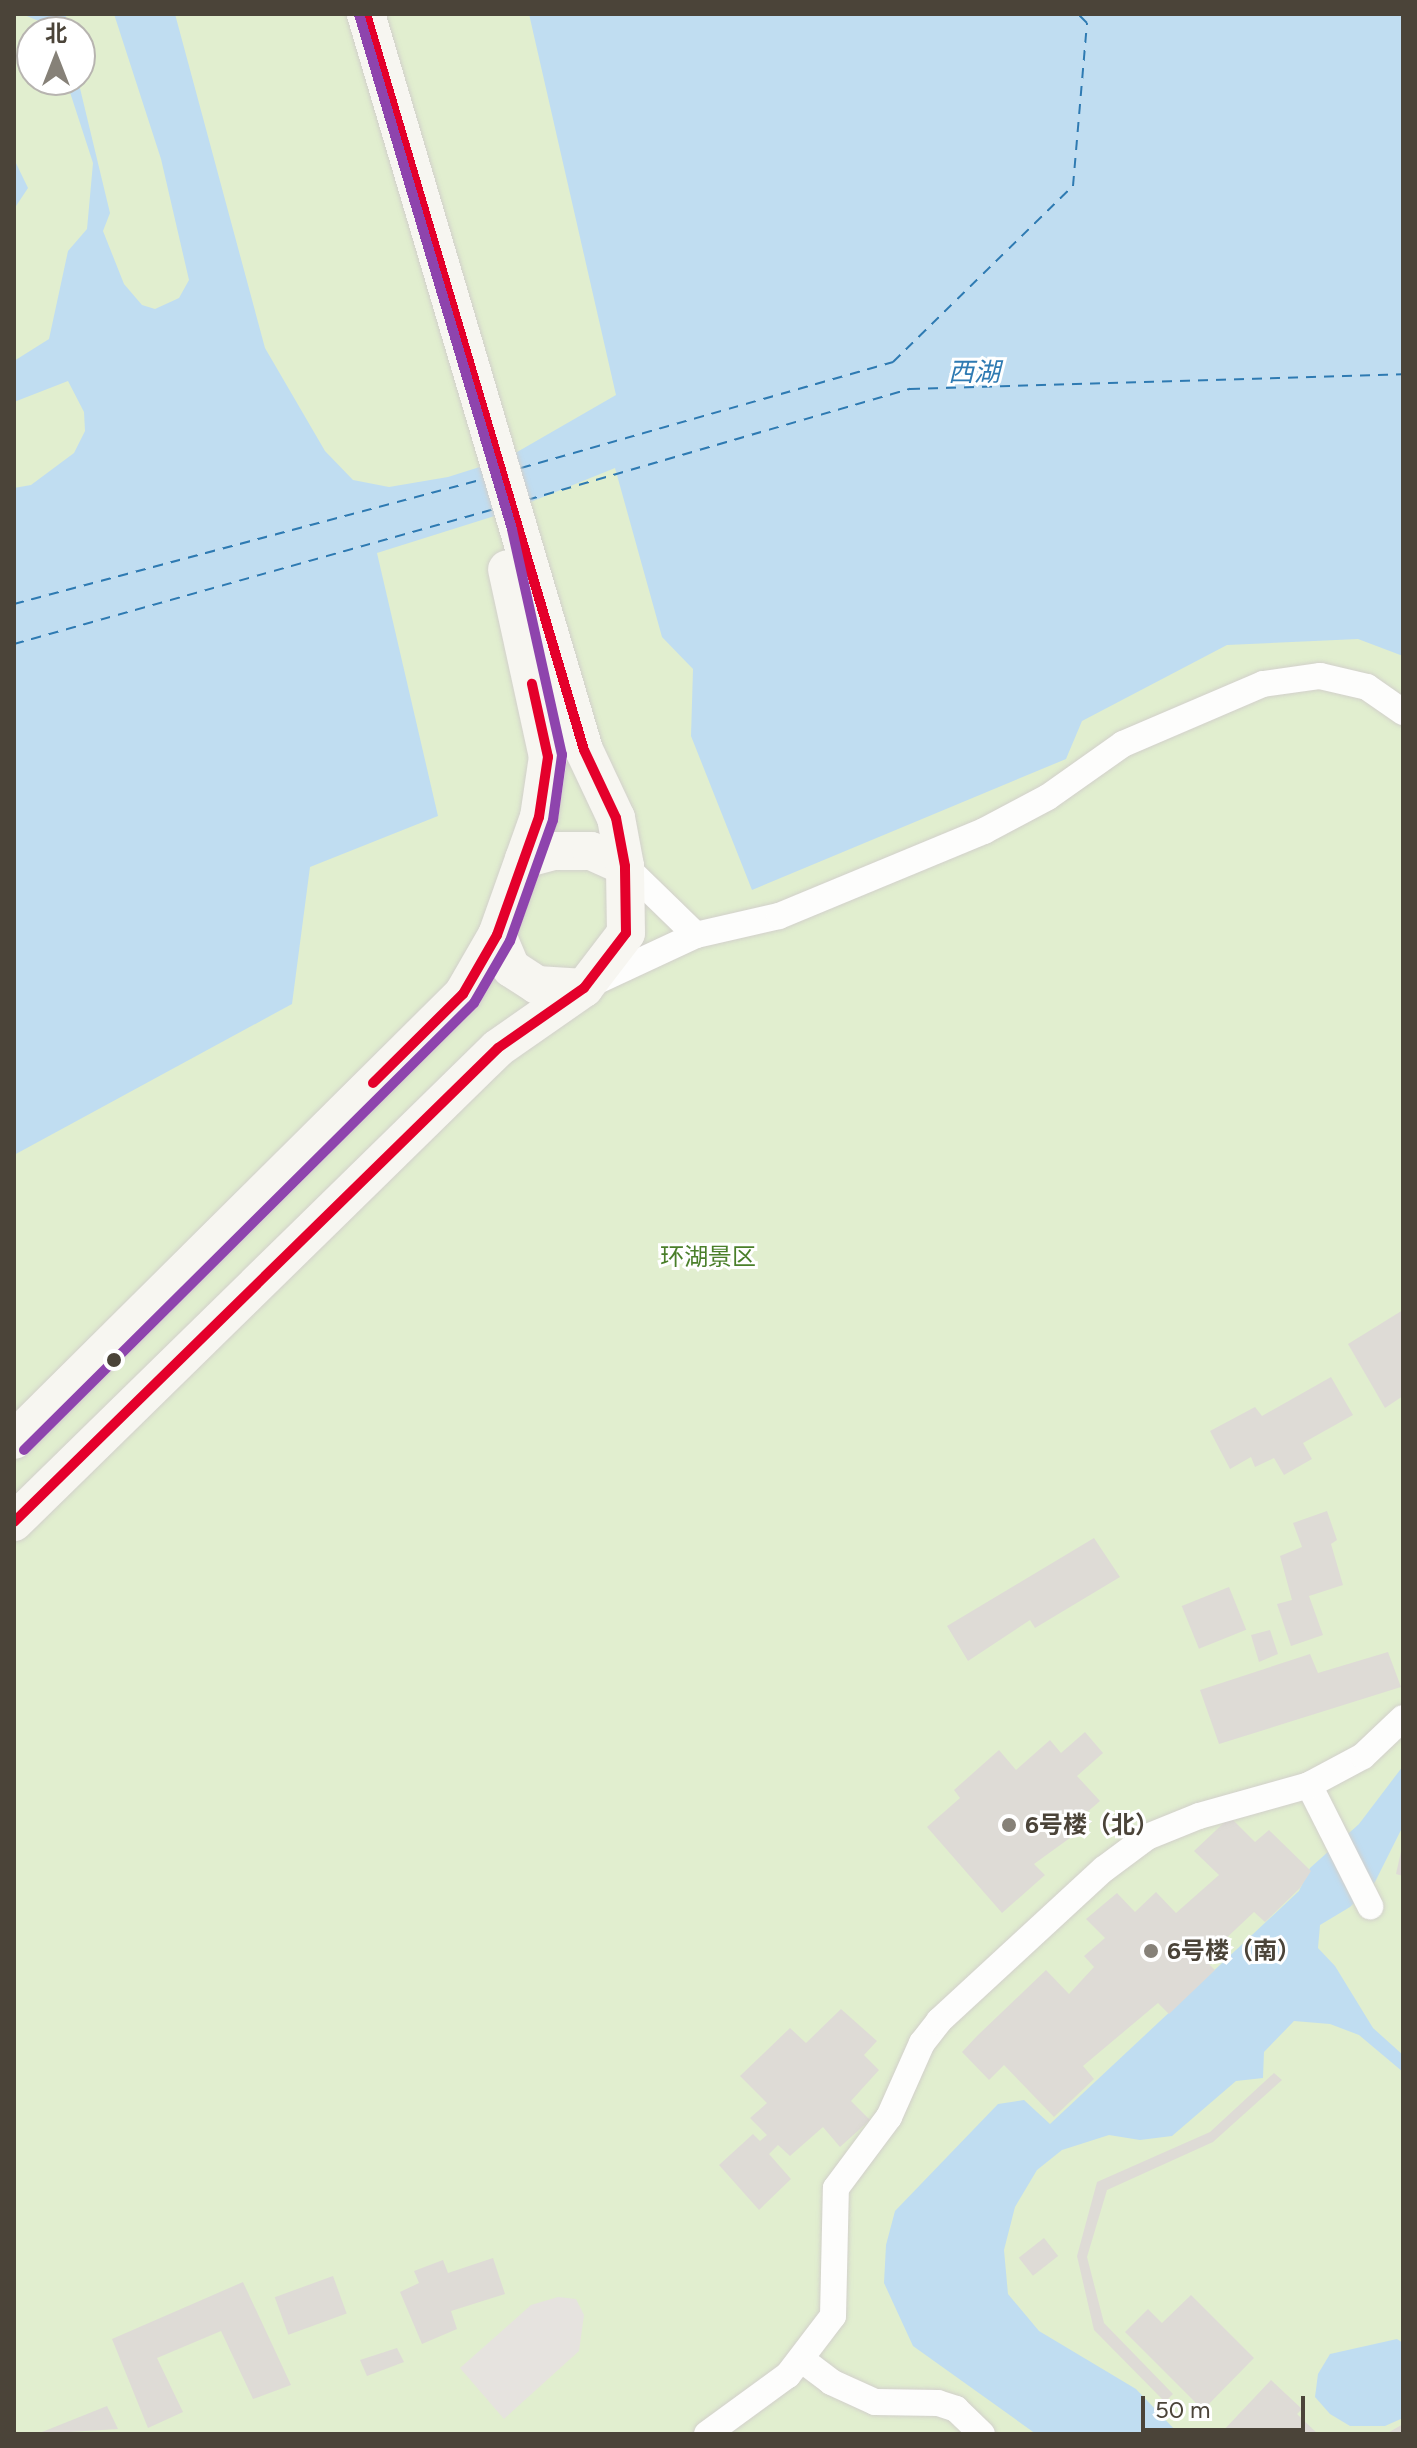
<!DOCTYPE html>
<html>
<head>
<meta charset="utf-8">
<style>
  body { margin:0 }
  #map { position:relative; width:1417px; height:2448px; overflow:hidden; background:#f4f2ee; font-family:Figtree,"Noto Sans SC",sans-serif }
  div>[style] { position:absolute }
  .green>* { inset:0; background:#e1eecf }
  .parking>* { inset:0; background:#e6e3df }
  .water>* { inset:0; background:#c0ddf1 }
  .ferry>* { height:2px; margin-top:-1px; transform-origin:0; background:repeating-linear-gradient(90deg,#2e7ab2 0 10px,transparent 0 18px) }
  .building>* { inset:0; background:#dedbd6; transform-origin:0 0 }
  .roads { filter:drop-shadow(0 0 2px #d2d0cb) drop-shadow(0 0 2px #d2d0cb) }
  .minor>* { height:26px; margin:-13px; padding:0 13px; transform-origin:13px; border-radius:13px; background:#fdfdfc }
  .secondary>* { height:38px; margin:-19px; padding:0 19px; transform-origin:19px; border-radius:19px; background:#f7f6f1 }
  .bus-1>* { height:10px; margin:-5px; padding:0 5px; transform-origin:5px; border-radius:5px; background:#e4002b }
  .bus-2>* { height:10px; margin:-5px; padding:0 5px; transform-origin:5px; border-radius:5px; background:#8e44ad }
  .dots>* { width:22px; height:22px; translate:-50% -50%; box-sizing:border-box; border:4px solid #fff; border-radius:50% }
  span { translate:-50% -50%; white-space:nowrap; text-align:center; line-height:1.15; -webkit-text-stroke:6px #fff; paint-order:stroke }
  .park-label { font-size:24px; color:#4a7f2a }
  .poi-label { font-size:24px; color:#4b4439; font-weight:700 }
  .left { translate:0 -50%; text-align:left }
  .water-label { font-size:26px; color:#2e7ab2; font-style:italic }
  .frame { position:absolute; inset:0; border:16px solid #4b4439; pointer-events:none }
  .north { position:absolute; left:16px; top:16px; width:80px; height:80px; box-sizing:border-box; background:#fff; border:2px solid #b7b4b0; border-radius:50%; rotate:0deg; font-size:22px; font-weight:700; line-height:32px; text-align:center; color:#4b4439 }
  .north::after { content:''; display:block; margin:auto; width:28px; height:36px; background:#868178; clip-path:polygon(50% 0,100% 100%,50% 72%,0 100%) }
  .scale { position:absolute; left:1141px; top:2396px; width:164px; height:36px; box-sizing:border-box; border:4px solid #4b4439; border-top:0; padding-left:10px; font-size:24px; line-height:28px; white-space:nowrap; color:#4b4439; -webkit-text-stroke:6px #fff; paint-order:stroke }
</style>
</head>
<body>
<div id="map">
  <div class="green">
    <i style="clip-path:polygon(evenodd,14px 14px,1403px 14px,1403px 2434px,14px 2434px,14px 14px,32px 32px,80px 32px,80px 80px,32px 80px,32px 32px)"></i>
  </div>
  <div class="parking">
    <i style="clip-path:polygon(558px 2297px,576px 2299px,584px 2315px,579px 2351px,504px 2419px,460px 2368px,531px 2305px)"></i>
  </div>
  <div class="water">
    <i style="clip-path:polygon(22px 14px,66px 14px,65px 32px,49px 32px,46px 24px)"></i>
    <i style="clip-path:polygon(114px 14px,175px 14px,265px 348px,325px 451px,353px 480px,389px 487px,448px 477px,505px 459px,616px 395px,529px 14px,1403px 14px,1403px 656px,1358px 639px,1227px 645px,1082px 721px,1066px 759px,752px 890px,691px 736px,693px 669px,662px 637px,615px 468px,501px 514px,377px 553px,438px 816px,310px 867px,292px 1004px,14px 1155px,14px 488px,31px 485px,74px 453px,85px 431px,84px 412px,68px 381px,14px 402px,14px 361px,49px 339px,68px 251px,87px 229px,93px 163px,66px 80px,78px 80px,110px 213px,103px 231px,124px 284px,142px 305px,155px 309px,179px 298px,189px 280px,161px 159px)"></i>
    <i style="clip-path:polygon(14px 159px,28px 188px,14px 209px)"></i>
    <i style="clip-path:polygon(1403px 1766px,1403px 1826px,1375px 1882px,1350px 1907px,1320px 1925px,1318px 1948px,1335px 1966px,1373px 2028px,1403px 2055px,1403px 2072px,1359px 2035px,1330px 2024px,1294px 2021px,1264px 2052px,1263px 2078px,1236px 2081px,1172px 2136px,1140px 2140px,1109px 2135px,1062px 2150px,1037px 2170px,1015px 2207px,1004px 2250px,1008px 2294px,1039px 2331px,1136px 2389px,1179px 2434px,1036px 2434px,913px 2346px,884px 2283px,886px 2245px,895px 2211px,998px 2104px,1024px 2100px,1050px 2124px,1299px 1891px,1310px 1868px,1359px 1824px)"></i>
    <i style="clip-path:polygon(1397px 2339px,1403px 2343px,1403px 2418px,1385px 2426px,1350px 2426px,1330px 2414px,1315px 2397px,1318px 2374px,1330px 2354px)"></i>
  </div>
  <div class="ferry">
    <i style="left:521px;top:468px;width:387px;rotate:-15.9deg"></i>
    <i style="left:893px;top:362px;width:252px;rotate:-44.4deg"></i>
    <i style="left:1073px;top:186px;width:164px;rotate:-85.1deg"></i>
    <i style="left:1087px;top:23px;width:13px;rotate:-135deg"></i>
    <i style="left:527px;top:500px;width:399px;rotate:-16.2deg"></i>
    <i style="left:910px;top:389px;width:493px;rotate:-1.7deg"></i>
    <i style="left:14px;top:604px;width:486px;rotate:-14.9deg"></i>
    <i style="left:14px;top:644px;width:499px;rotate:-15.7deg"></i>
  </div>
  <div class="building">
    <i style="clip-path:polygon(1403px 1310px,1403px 1396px,1385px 1408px,1348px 1344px)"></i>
    <i style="clip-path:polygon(1331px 1377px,1353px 1415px,1303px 1443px,1312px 1459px,1284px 1475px,1274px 1458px,1255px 1467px,1251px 1457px,1230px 1469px,1210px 1431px,1255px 1407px,1262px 1416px)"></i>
    <i style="clip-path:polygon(1327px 1511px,1337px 1540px,1331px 1544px,1343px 1585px,1309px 1596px,1323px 1635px,1291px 1646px,1277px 1604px,1292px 1600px,1280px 1556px,1302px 1547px,1293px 1523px)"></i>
    <i style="clip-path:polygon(1094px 1538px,1120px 1577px,1035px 1628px,1030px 1620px,968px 1661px,947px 1626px)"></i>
    <i style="left:1229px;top:1587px;width:46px;height:51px;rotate:68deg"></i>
    <i style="clip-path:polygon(1270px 1630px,1278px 1654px,1259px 1662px,1251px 1635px)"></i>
    <i style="clip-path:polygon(1388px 1652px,1401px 1687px,1219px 1744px,1200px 1690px,1310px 1654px,1318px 1673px)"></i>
    <i style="clip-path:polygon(1085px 1732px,1103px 1753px,1077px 1776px,1100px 1801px,1085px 1814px,1092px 1822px,1034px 1864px,1045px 1875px,1002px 1913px,927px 1827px,960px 1798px,954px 1790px,999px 1750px,1016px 1770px,1050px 1740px,1061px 1753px)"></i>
    <i style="clip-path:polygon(1230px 1817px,1255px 1842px,1269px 1830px,1311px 1871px,1300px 1888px,1265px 1922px,1254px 1912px,1204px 1959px,1215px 1970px,1169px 2014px,1158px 2003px,1083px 2066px,1094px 2079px,1054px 2117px,1004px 2065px,989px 2080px,962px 2052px,977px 2036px,1046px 1970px,1069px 1994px,1094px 1967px,1084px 1956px,1105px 1938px,1086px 1919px,1117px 1893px,1135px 1912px,1156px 1892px,1176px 1913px,1219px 1875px,1194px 1851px)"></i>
    <i style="clip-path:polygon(1402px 1847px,1403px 1847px,1403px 1876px,1396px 1874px)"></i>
    <i style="clip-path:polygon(841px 2009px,877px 2041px,864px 2055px,879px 2070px,851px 2101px,870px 2120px,840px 2147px,823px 2127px,790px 2156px,778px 2145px,769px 2154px,791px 2179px,759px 2210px,719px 2165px,753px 2134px,760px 2141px,767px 2135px,750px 2118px,767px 2103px,740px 2076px,790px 2028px,806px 2043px)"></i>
    <i style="clip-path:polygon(1274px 2073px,1282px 2080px,1213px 2142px,1107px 2190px,1087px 2257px,1104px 2323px,1173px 2394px,1165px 2402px,1094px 2330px,1077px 2256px,1097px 2182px,1210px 2132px)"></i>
    <i style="left:1044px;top:2238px;width:23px;height:32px;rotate:52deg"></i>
    <i style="clip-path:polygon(493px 2258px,505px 2294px,451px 2311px,457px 2329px,422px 2344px,400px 2292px,419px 2283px,414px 2271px,443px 2260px,448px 2273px)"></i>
    <i style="left:333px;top:2276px;width:40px;height:62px;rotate:70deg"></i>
    <i style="clip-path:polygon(243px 2282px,291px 2385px,253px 2399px,221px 2331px,157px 2358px,183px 2412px,148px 2428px,112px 2339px)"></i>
    <i style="clip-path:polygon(1191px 2295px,1254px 2358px,1203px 2410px,1125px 2332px,1148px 2309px,1162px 2323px)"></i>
    <i style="clip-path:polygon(397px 2348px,404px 2362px,367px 2376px,360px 2360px)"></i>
    <i style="clip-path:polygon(1271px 2380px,1302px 2409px,1297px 2414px,1318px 2434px,1220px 2434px)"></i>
    <i style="clip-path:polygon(107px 2406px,118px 2429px,37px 2434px)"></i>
    <i style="clip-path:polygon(1403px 2424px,1403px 2434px,1386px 2434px)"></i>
  </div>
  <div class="roads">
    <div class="minor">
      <i style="left:625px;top:866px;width:99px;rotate:44.2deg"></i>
      <i style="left:591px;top:984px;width:116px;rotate:-25deg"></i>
      <i style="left:696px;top:935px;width:85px;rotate:-12.9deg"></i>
      <i style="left:779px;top:916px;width:222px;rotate:-22.5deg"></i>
      <i style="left:984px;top:831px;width:72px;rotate:-28deg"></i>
      <i style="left:1048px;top:797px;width:92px;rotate:-35.2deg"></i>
      <i style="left:1123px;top:744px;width:152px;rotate:-23.2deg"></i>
      <i style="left:1263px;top:684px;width:58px;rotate:-8deg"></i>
      <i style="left:1320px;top:676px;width:48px;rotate:13.2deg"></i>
      <i style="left:1367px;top:687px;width:44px;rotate:34.8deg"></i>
      <i style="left:1309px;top:1785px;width:136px;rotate:63.2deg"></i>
      <i style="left:801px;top:2359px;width:38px;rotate:37deg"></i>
      <i style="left:831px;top:2382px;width:48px;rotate:24.4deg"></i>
      <i style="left:875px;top:2402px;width:63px;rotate:0.9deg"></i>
      <i style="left:938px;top:2403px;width:19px;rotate:18deg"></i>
      <i style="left:956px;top:2409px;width:36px;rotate:44deg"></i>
      <i style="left:707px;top:2434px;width:100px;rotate:-36.1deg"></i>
      <i style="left:788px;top:2375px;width:74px;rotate:-52.7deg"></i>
      <i style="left:833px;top:2316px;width:128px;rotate:-88.7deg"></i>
      <i style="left:836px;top:2188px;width:89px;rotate:-53.3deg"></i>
      <i style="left:889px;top:2117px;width:81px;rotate:-66deg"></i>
      <i style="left:922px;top:2043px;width:28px;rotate:-52deg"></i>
      <i style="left:939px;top:2021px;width:224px;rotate:-42.7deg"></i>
      <i style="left:1104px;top:1869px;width:54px;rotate:-36.7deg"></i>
      <i style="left:1147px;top:1837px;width:56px;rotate:-22deg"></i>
      <i style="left:1199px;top:1816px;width:114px;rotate:-15.7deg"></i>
      <i style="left:1309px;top:1785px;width:61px;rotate:-28.2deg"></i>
      <i style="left:1363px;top:1756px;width:55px;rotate:-43.5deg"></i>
    </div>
    <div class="secondary">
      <i style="left:524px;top:859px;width:30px;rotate:-15deg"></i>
      <i style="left:553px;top:851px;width:38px"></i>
      <i style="left:591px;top:851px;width:37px;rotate:24deg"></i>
      <i style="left:497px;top:935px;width:36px;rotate:67deg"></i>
      <i style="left:511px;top:968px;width:31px;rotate:33deg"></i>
      <i style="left:537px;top:985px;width:47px;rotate:3.7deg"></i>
      <i style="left:14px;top:1440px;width:633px;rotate:-44.81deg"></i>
      <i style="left:463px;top:994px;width:68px;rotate:-60deg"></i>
      <i style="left:497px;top:935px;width:125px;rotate:-70.4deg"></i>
      <i style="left:539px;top:817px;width:61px;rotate:-81.5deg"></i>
      <i style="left:548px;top:757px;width:192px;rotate:-102.3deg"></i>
      <i style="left:14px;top:1522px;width:677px;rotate:-44.4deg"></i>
      <i style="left:498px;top:1048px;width:105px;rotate:-34.9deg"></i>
      <i style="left:584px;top:988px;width:69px;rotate:-52.6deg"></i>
      <i style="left:626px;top:933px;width:67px;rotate:-90.9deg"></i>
      <i style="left:625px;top:866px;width:49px;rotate:-100.6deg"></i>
      <i style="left:616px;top:818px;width:75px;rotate:-115.2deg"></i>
      <i style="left:584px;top:750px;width:768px;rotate:-106.5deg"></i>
    </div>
  </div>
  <div class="bus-1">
    <i style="left:373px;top:1083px;width:127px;rotate:-44.7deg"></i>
    <i style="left:463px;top:994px;width:68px;rotate:-60deg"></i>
    <i style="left:497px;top:935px;width:125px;rotate:-70.4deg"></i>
    <i style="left:539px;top:817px;width:61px;rotate:-81.5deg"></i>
    <i style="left:548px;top:757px;width:75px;rotate:-102.4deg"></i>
    <i style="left:14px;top:1522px;width:677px;rotate:-44.4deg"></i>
    <i style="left:498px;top:1048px;width:105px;rotate:-34.9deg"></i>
    <i style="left:584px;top:988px;width:69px;rotate:-52.6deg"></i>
    <i style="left:626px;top:933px;width:67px;rotate:-90.9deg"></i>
    <i style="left:625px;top:866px;width:49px;rotate:-100.6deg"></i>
    <i style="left:616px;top:818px;width:75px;rotate:-115.2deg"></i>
    <i style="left:584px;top:750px;width:768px;rotate:-106.5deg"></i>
  </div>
  <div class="bus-2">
    <i style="left:24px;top:1450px;width:634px;rotate:-44.81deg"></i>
    <i style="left:474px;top:1003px;width:72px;rotate:-59.9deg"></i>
    <i style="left:510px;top:941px;width:128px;rotate:-70.4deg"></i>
    <i style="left:553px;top:820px;width:66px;rotate:-82.1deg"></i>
    <i style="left:562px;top:755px;width:231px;rotate:-102.5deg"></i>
    <i style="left:512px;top:529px;width:537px;rotate:-106.55deg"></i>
  </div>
  <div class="dots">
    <i style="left:114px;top:1360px;background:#4b4439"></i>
    <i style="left:1009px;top:1825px;background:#868178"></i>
    <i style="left:1151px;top:1951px;background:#868178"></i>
  </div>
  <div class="park-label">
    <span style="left:708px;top:1257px">环湖景区</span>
  </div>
  <div class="poi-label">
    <span class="left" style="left:1025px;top:1825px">6号楼（北）</span>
    <span class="left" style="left:1167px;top:1951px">6号楼（南）</span>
  </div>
  <div class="water-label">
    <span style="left:974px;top:373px">西湖</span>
  </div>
  <div class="frame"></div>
  <div class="north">北</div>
  <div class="scale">50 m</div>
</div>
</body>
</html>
